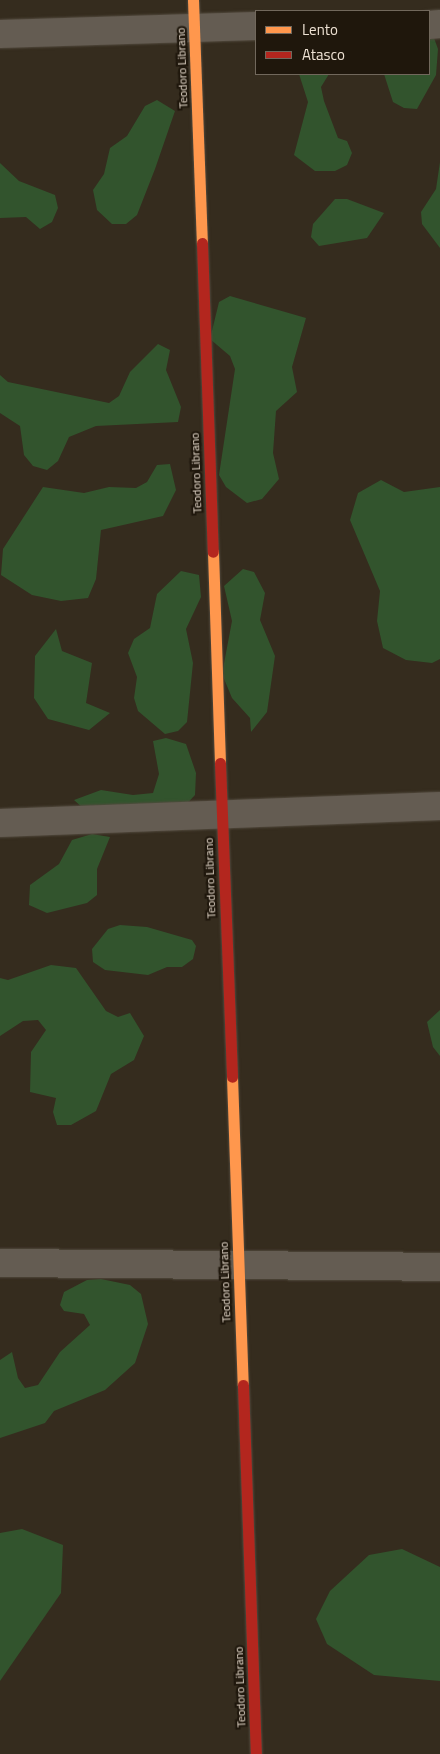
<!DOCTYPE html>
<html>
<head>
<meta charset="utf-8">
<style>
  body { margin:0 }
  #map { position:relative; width:440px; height:1754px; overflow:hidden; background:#352c1e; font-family:"Titillium Web",sans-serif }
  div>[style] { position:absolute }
  .green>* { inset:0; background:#32542d }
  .roads { filter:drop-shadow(0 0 1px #524a3e) drop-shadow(0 0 1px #524a3e) }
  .street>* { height:28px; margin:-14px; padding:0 14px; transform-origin:14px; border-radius:14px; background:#645c52 }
  .slow>* { height:11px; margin:-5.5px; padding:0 5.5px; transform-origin:5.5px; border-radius:5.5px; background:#ff974d }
  .jam>* { height:11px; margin:-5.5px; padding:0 5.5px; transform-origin:5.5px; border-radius:5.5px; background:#b3261e }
  span { translate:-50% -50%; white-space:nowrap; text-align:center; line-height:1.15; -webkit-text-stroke:4.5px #1f170c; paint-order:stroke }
  .street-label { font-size:12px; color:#ede1d3 }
  .legend { position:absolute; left:255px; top:10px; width:175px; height:65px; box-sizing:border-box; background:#1f170c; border:1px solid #71685c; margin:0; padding:6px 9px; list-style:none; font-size:15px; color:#ede1d3 }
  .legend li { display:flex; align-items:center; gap:10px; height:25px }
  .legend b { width:25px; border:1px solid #71685c }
</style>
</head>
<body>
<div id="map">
  <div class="green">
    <i style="clip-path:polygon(429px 24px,438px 49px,436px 75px,417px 109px,404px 108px,393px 102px,384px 74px,429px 74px)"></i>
    <i style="clip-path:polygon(299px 74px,329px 74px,321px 87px,324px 101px,338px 138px,347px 141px,352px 153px,347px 165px,335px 171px,315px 171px,294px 155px,308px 102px)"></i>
    <i style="clip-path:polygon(157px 100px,175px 111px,155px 169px,137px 215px,126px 224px,112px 224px,97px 210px,93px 190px,104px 174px,110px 148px,127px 136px,145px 106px)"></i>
    <i style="clip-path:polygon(440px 162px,440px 248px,422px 224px,421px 212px,436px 189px)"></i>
    <i style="clip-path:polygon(0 163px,19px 181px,55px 195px,58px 208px,52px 222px,40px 229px,26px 217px,0 218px)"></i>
    <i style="clip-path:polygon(335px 199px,347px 199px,384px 213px,367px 238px,319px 246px,311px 237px,313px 224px)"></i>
    <i style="clip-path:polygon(230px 296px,306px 318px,292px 367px,297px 392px,276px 411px,273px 453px,279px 479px,262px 499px,247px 503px,226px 487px,219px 475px,235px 369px,230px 356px,210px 339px,219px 302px)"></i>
    <i style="clip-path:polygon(158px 344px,170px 350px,166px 370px,181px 407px,178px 422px,96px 426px,69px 437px,58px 461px,47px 470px,33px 466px,24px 455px,20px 426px,0 413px,0 375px,8px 382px,109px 403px,119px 396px,130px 372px)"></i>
    <i style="clip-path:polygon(170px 464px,176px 490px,163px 516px,101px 530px,96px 579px,88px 598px,61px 601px,32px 595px,1px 575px,3px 549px,43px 487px,84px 493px,109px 487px,136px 488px,147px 482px,157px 465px)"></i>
    <i style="clip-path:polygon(381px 480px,404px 492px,440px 487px,440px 659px,432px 663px,406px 660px,383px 648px,377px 621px,380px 591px,350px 520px,358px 493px)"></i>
    <i style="clip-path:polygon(243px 569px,254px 572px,265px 593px,260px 620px,275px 656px,267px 712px,251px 732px,250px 718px,232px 698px,222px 674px,232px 621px,224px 586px)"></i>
    <i style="clip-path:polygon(181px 571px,199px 575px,201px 597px,186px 629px,193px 663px,187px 722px,178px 731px,165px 734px,138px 711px,134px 698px,137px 677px,128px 653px,134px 639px,150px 628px,157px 594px)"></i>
    <i style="clip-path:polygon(56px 629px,62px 651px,92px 663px,86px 703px,110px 713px,89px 730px,48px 719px,34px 698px,35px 656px)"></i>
    <i style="clip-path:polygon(166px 738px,186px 744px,196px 773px,195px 795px,181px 810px,85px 810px,74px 800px,101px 790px,133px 795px,153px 793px,159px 774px,153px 741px)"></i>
    <i style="clip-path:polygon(92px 834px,110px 837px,97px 869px,97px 895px,87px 903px,47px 913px,29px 905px,30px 885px,59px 864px,72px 840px)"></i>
    <i style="clip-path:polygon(120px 925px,147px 927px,192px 940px,196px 946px,193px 959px,182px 967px,167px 967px,148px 975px,105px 970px,93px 962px,92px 949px,108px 929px)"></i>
    <i style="clip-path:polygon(51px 965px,76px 968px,106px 1011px,118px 1017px,130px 1013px,144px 1036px,134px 1060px,111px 1074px,96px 1111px,71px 1125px,57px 1125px,53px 1112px,56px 1098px,30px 1092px,31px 1052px,46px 1030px,38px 1020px,23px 1021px,0 1036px,0 978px,8px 980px)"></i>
    <i style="clip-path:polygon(440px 1010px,440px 1056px,433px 1047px,427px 1022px)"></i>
    <i style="clip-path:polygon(101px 1279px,130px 1285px,141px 1294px,148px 1324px,135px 1363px,105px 1390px,54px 1411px,45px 1423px,0 1438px,0 1360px,12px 1352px,18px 1378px,25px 1388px,38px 1385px,60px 1352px,90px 1325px,84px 1314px,64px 1311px,60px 1305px,64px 1292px,87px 1280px)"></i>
    <i style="clip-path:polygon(22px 1529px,63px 1545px,61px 1593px,0 1681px,0 1533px)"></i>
    <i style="clip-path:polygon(402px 1549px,440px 1567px,440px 1681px,374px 1675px,327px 1644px,316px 1619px,330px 1591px,369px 1555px)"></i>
  </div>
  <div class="roads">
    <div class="street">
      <i style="left:429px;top:25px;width:11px;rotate:-5deg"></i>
      <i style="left:0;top:34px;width:256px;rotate:-1.8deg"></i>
      <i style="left:0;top:823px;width:440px;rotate:-2.2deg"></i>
      <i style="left:0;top:1263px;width:440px;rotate:0.5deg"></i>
    </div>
    <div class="slow">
      <i style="left:193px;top:0;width:243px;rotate:87.9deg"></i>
      <i style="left:213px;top:552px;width:211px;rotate:88.1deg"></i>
      <i style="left:232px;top:1077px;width:308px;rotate:88deg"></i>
    </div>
    <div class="jam">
      <i style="left:202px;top:243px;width:309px;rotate:88deg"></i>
      <i style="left:220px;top:763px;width:314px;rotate:87.8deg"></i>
      <i style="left:243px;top:1385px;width:369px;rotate:88deg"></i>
    </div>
  </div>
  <div class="street-label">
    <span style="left:182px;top:68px;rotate:-92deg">Teodoro Librano</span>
    <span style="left:196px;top:473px;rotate:-92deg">Teodoro Librano</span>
    <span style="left:210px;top:878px;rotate:-92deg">Teodoro Librano</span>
    <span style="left:225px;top:1282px;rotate:-92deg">Teodoro Librano</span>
    <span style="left:240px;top:1687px;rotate:-92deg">Teodoro Librano</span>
  </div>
  <ul class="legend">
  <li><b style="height:6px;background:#ff974d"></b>Lento</li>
  <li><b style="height:6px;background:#b3261e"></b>Atasco</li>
  </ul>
</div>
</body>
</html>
